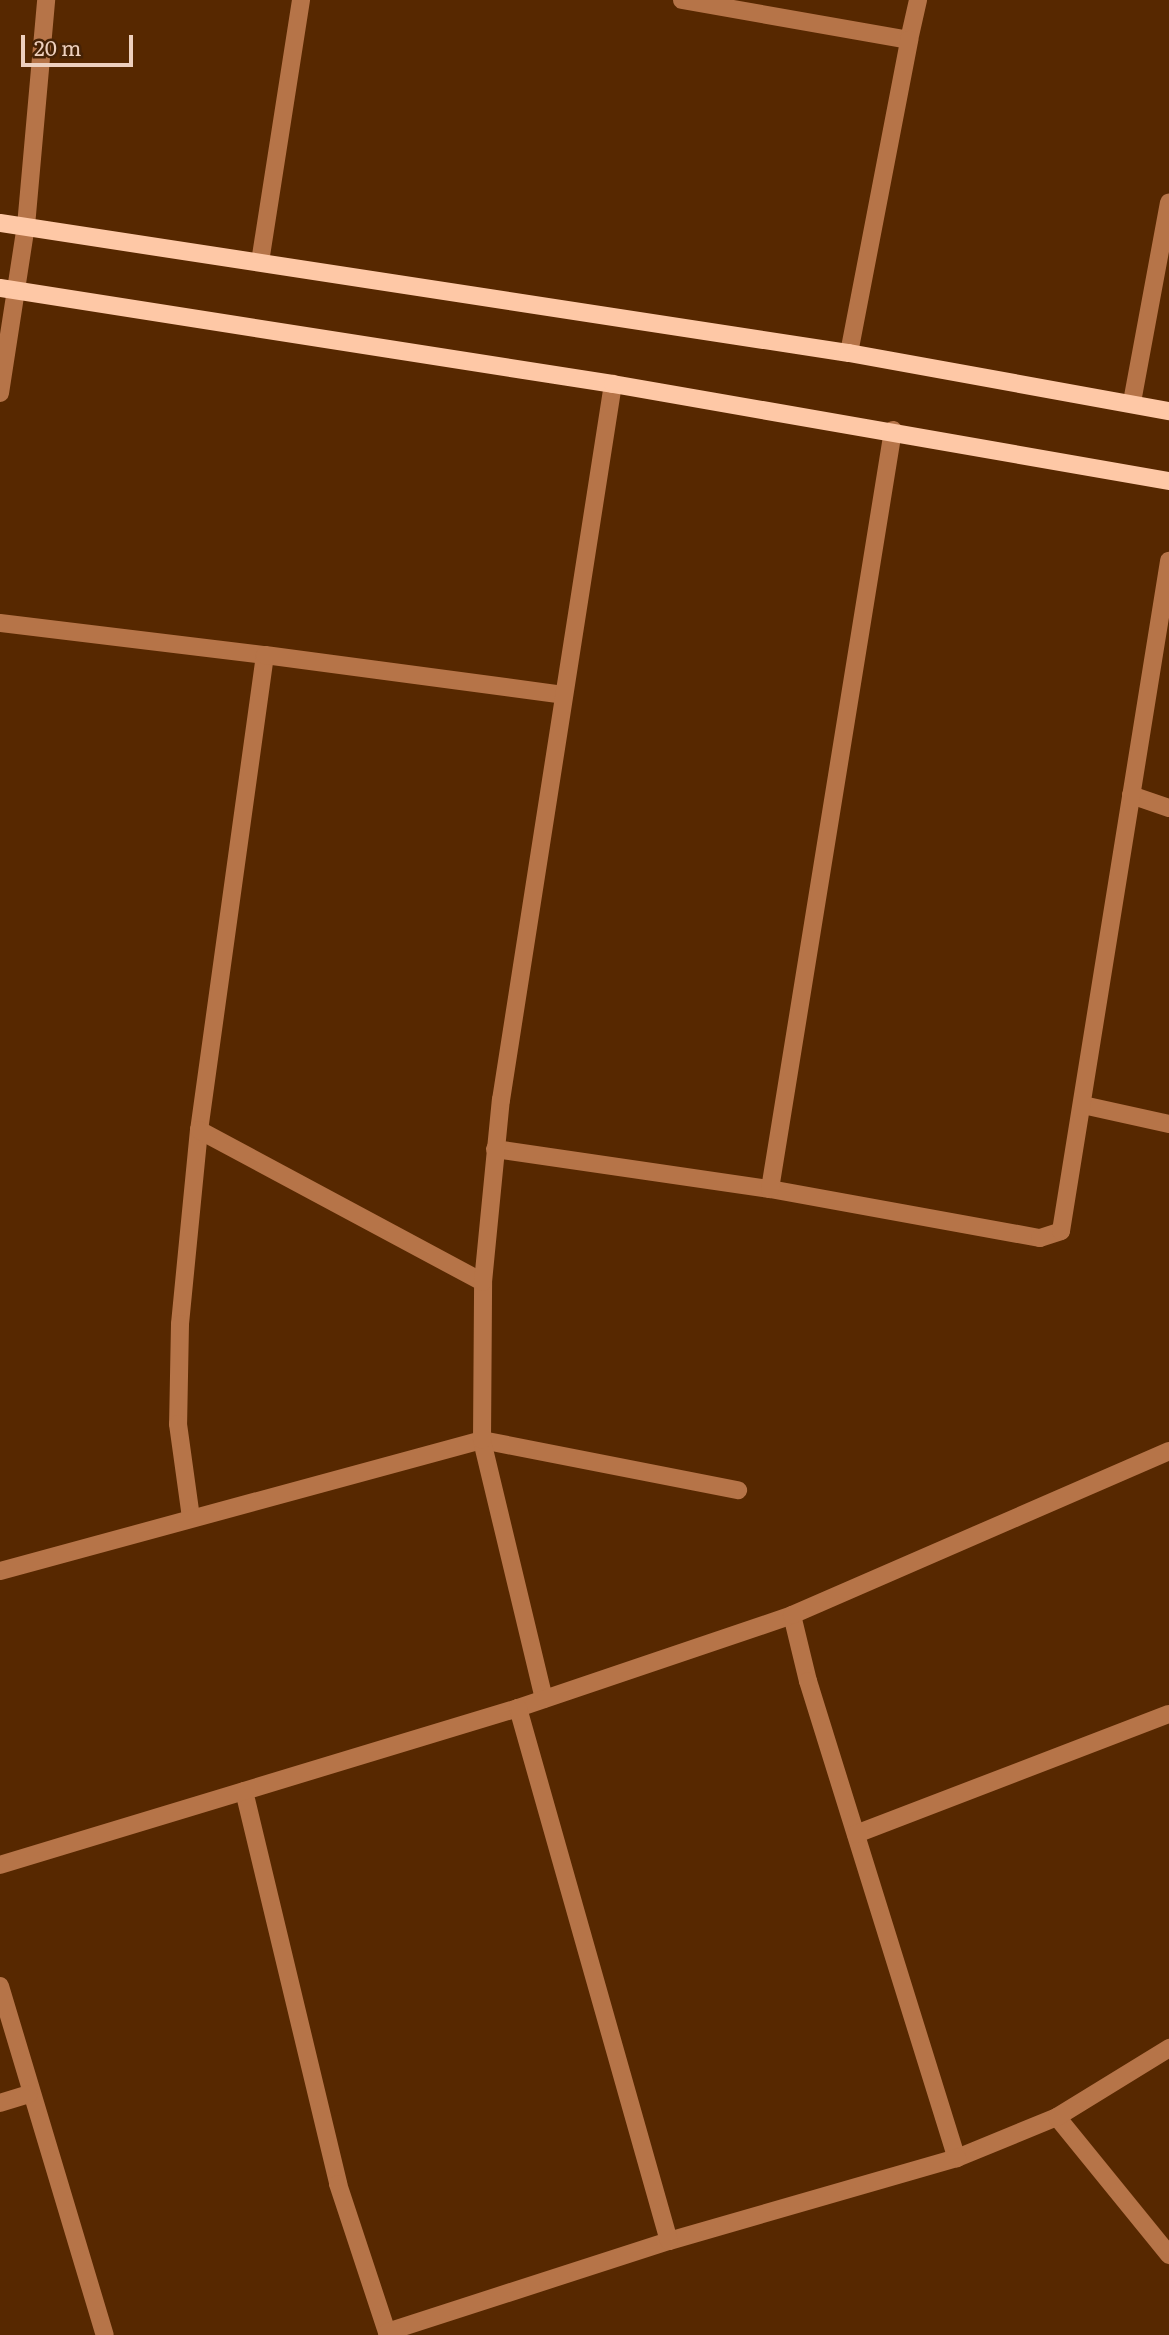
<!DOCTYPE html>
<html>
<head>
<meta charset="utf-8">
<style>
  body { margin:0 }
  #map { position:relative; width:1169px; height:2335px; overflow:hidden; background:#572800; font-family:Literata,serif }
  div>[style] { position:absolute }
  .minor>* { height:18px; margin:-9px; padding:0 9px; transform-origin:9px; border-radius:9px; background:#b67448 }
  .major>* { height:18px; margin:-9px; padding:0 9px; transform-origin:9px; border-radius:9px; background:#fec8a6 }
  span { translate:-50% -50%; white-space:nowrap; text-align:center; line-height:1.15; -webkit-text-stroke:6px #462205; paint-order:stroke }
  .scale { position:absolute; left:21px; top:35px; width:112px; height:32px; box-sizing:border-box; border:4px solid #eed0be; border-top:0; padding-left:9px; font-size:21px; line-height:24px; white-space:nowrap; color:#eed0be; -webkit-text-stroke:5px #462205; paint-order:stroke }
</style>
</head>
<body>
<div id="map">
  <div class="minor">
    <i style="left:682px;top:0;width:230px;rotate:10deg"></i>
    <i style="left:909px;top:40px;width:41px;rotate:-77.3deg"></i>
    <i style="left:260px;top:262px;width:265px;rotate:-81.1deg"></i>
    <i style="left:849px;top:353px;width:319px;rotate:-79.1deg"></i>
    <i style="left:0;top:393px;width:169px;rotate:-81.2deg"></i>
    <i style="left:26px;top:226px;width:227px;rotate:-84.9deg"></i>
    <i style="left:1132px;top:402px;width:203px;rotate:-79.5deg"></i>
    <i style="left:0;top:623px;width:267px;rotate:6.9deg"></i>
    <i style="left:265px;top:655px;width:480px;rotate:97.9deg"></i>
    <i style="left:199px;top:1130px;width:195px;rotate:95.6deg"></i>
    <i style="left:180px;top:1324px;width:100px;rotate:91.1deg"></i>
    <i style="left:178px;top:1424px;width:95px;rotate:82.1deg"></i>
    <i style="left:265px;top:655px;width:301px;rotate:7.6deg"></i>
    <i style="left:1131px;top:795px;width:40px;rotate:18.9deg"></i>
    <i style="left:1083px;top:1105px;width:88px;rotate:12.5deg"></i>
    <i style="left:199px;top:1130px;width:322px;rotate:28.2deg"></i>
    <i style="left:495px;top:1149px;width:278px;rotate:8.3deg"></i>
    <i style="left:770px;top:1189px;width:274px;rotate:10.3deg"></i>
    <i style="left:1040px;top:1238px;width:22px;rotate:-18deg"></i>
    <i style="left:1061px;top:1231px;width:679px;rotate:-80.84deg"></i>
    <i style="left:770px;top:1189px;width:769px;rotate:-80.79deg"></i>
    <i style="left:0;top:1571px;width:499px;rotate:-15.2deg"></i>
    <i style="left:482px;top:1440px;width:261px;rotate:11.1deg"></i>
    <i style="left:792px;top:1615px;width:68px;rotate:76.4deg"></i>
    <i style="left:808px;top:1681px;width:500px;rotate:72.7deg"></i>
    <i style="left:957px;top:2158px;width:108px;rotate:-22.3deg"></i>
    <i style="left:1057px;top:2117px;width:178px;rotate:50.9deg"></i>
    <i style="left:544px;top:1699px;width:266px;rotate:-103.5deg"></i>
    <i style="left:482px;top:1440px;width:158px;rotate:-89.6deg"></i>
    <i style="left:483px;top:1282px;width:183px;rotate:-84.4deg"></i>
    <i style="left:501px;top:1100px;width:725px;rotate:-81.11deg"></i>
    <i style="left:244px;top:1791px;width:404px;rotate:76.5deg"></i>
    <i style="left:338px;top:2184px;width:159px;rotate:71.7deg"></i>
    <i style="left:856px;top:1834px;width:335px;rotate:-21deg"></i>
    <i style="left:0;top:1865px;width:541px;rotate:-16.86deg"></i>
    <i style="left:518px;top:1708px;width:289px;rotate:-18.7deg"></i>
    <i style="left:792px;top:1615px;width:411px;rotate:-23.5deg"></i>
    <i style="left:0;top:1986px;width:364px;rotate:73.3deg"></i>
    <i style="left:0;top:2103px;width:30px;rotate:-17deg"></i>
    <i style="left:1057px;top:2117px;width:132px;rotate:-31.6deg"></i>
    <i style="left:669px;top:2241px;width:300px;rotate:-16.1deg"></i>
    <i style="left:387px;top:2332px;width:296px;rotate:-17.9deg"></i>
    <i style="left:669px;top:2241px;width:554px;rotate:-105.82deg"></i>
  </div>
  <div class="major">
    <i style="left:0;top:223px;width:859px;rotate:8.71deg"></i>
    <i style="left:849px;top:353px;width:325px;rotate:10.3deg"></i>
    <i style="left:0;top:288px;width:620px;rotate:8.9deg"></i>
    <i style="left:613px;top:384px;width:564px;rotate:9.9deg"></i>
  </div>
  <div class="scale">20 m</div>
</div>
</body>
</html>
